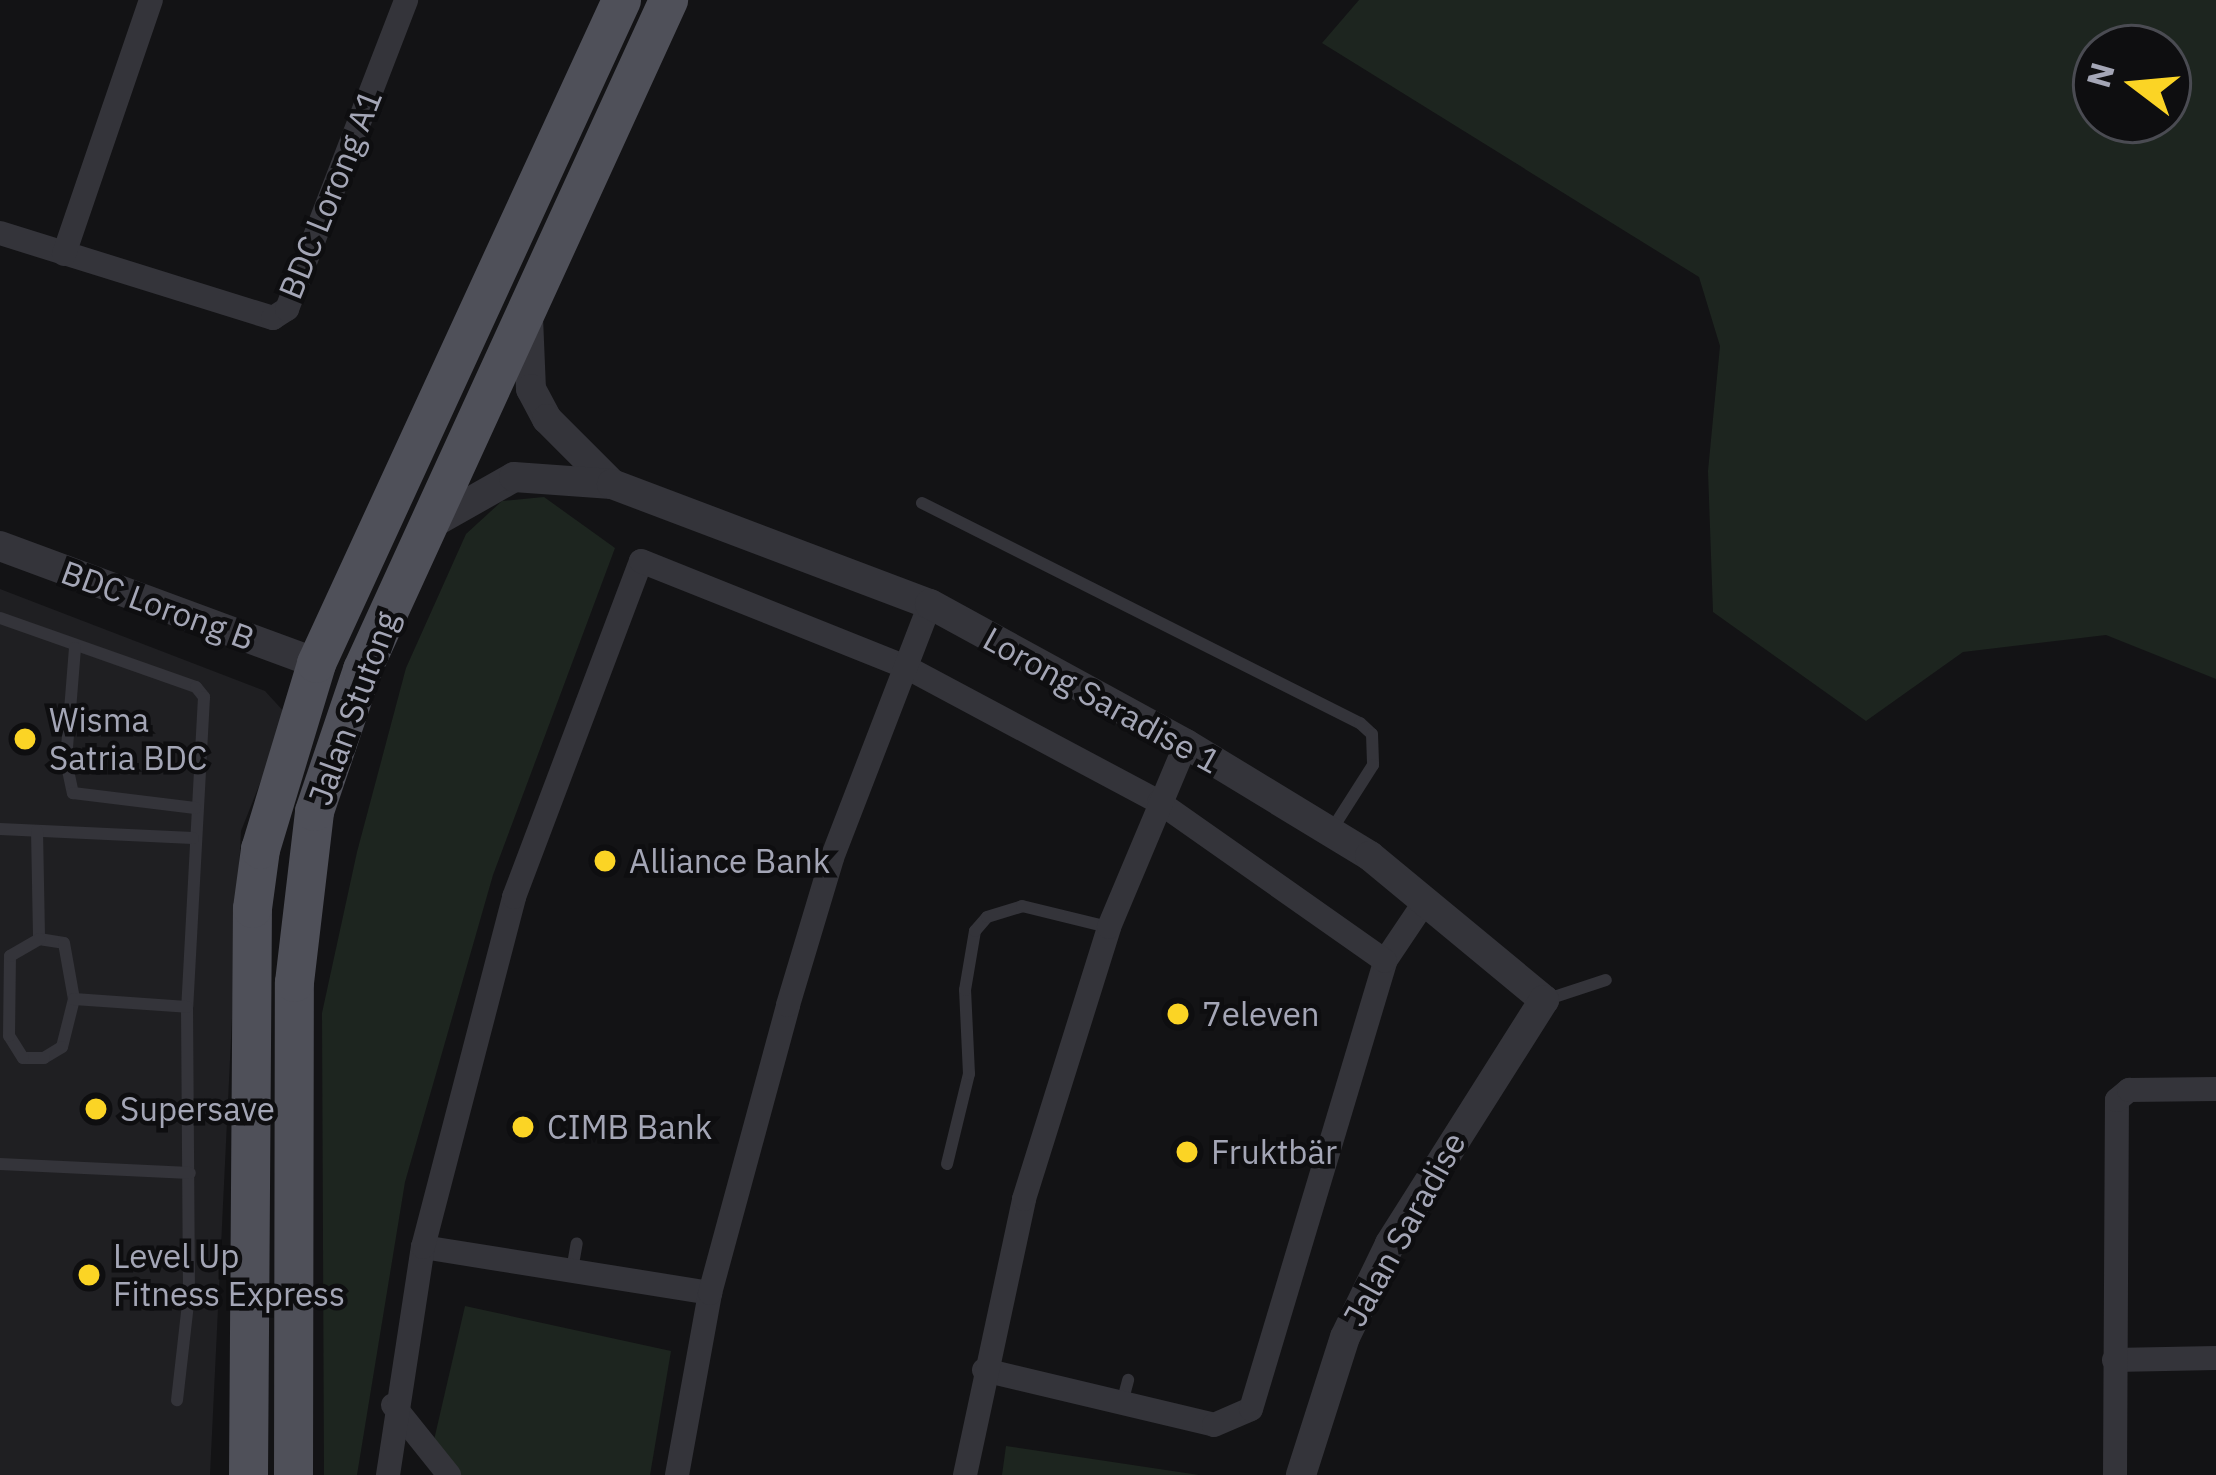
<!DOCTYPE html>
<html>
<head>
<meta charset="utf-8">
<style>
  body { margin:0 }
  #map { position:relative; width:2216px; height:1475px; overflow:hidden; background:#131315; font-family:"IBM Plex Sans",sans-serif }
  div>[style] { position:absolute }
  .built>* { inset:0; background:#1f1f22 }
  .green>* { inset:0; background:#1d251f }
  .service>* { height:12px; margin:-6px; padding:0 6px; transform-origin:6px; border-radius:6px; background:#34343a }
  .minor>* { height:24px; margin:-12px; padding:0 12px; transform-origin:12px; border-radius:12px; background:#34343a }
  .tertiary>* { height:30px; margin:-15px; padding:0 15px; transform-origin:15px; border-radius:15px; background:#34343a }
  .primary>* { height:39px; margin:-19.5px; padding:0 19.5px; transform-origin:19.5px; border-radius:19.5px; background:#4f5059 }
  .dots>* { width:33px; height:33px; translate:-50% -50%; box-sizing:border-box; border:6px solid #0e0e10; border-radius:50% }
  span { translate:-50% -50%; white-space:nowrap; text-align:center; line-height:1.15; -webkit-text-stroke:9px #0e0e10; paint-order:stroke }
  .street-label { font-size:33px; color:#a4a6b6 }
  .poi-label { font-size:33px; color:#a4a6b6 }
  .left { translate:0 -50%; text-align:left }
  .north { position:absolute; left:2072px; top:24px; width:120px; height:120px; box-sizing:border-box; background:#0e0e10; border:3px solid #4a4b52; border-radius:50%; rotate:286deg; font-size:33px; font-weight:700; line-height:48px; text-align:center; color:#a4a6b6 }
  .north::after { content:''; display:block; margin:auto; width:42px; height:54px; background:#fbd425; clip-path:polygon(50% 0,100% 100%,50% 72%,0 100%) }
</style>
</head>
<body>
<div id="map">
  <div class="built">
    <i style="clip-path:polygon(0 589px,265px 691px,287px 715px,241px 831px,210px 1475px,0 1475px)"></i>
  </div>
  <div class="green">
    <i style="clip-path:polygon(evenodd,1359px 0,2216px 0,2216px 679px,2106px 635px,1963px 652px,1866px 721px,1713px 612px,1708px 471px,1720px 346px,1699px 277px,1322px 43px,1359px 0,2096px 48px,2168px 48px,2168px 120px,2096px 120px,2096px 48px)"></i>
    <i style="clip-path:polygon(544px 497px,615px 548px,493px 875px,405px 1182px,357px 1475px,324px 1475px,322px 1013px,357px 852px,406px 668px,466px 534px,502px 501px)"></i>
    <i style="clip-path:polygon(465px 1306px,671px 1351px,650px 1475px,461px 1475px,434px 1440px)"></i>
    <i style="clip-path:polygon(1006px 1446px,1199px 1475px,1002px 1475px)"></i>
  </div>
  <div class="service">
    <i style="left:922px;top:503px;width:490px;rotate:26.7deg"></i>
    <i style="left:1360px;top:723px;width:16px;rotate:43deg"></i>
    <i style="left:1372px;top:734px;width:31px;rotate:88deg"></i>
    <i style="left:1373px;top:765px;width:78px;rotate:122.5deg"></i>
    <i style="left:0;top:618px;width:208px;rotate:19.4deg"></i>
    <i style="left:196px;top:687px;width:13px;rotate:51deg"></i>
    <i style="left:204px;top:697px;width:310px;rotate:93.1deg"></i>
    <i style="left:187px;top:1007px;width:288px;rotate:89.6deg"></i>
    <i style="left:189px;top:1295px;width:106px;rotate:96.5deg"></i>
    <i style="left:75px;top:648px;width:113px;rotate:94.6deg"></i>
    <i style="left:66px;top:761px;width:33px;rotate:78deg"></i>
    <i style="left:73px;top:793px;width:123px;rotate:7deg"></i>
    <i style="left:0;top:829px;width:193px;rotate:2.7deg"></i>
    <i style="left:37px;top:831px;width:108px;rotate:88.9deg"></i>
    <i style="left:39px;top:939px;width:25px;rotate:9deg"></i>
    <i style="left:64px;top:943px;width:57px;rotate:79.9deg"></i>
    <i style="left:74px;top:999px;width:49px;rotate:104deg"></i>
    <i style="left:62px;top:1047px;width:21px;rotate:149deg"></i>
    <i style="left:44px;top:1058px;width:21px;rotate:180deg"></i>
    <i style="left:23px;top:1058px;width:26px;rotate:-122deg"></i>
    <i style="left:9px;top:1036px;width:80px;rotate:-89.3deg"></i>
    <i style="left:10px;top:956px;width:34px;rotate:-30deg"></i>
    <i style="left:74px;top:999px;width:113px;rotate:4deg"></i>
    <i style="left:1545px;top:1000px;width:64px;rotate:-18.2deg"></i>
    <i style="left:0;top:1164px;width:190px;rotate:2.7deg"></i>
    <i style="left:947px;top:1164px;width:93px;rotate:-76.3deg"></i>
    <i style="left:969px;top:1074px;width:84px;rotate:-92.7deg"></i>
    <i style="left:965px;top:990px;width:60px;rotate:-80.4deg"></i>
    <i style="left:975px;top:931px;width:18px;rotate:-49deg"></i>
    <i style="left:987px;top:917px;width:37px;rotate:-17deg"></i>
    <i style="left:1022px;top:906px;width:89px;rotate:13.7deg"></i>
    <i style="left:572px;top:1270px;width:27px;rotate:-80deg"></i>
    <i style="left:1122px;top:1403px;width:24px;rotate:-75deg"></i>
  </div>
  <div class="minor">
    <i style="left:0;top:233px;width:286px;rotate:17.3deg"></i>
    <i style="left:273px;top:318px;width:17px;rotate:-33deg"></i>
    <i style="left:287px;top:309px;width:331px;rotate:-68.9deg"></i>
    <i style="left:64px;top:254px;width:268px;rotate:-71.1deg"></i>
    <i style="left:423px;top:1247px;width:291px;rotate:9.1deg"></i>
    <i style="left:2114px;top:1360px;width:102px;rotate:-1.1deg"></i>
    <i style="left:984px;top:1370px;width:236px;rotate:13.4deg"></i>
    <i style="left:1214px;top:1425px;width:40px;rotate:-23.4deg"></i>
    <i style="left:1251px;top:1409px;width:468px;rotate:-73.3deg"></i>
    <i style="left:1385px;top:961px;width:73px;rotate:-56.1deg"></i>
    <i style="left:393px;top:1405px;width:90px;rotate:51.3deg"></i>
    <i style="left:388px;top:1475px;width:231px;rotate:-81.3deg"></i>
    <i style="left:423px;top:1247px;width:362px;rotate:-75.4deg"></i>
    <i style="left:514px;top:897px;width:359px;rotate:-69.3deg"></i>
    <i style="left:641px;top:561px;width:285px;rotate:21.8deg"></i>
    <i style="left:906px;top:667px;width:287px;rotate:28.1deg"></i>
    <i style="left:1159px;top:802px;width:276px;rotate:35.1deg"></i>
    <i style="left:677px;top:1475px;width:185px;rotate:-79.7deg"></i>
    <i style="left:710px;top:1293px;width:298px;rotate:-74.8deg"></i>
    <i style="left:788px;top:1005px;width:153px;rotate:-73.3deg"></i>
    <i style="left:832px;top:858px;width:272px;rotate:-68.9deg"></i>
    <i style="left:965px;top:1475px;width:282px;rotate:-77.9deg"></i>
    <i style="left:1024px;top:1199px;width:285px;rotate:-72.6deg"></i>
    <i style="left:1109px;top:927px;width:199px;rotate:-67.2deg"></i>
    <i style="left:2115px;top:1475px;width:375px;rotate:-89.7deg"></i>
    <i style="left:2117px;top:1100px;width:16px;rotate:-40deg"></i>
    <i style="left:2129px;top:1090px;width:87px;rotate:-0.7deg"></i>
  </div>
  <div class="tertiary">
    <i style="left:528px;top:318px;width:71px;rotate:87.6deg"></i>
    <i style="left:531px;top:389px;width:34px;rotate:62deg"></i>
    <i style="left:547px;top:419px;width:92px;rotate:45deg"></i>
    <i style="left:424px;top:528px;width:103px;rotate:-29.5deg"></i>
    <i style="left:514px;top:477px;width:98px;rotate:4.1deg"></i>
    <i style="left:612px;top:484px;width:340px;rotate:20.7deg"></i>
    <i style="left:930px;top:604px;width:292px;rotate:28.7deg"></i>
    <i style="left:1186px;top:744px;width:215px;rotate:31.3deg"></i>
    <i style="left:1370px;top:856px;width:226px;rotate:39.6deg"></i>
    <i style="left:1544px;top:1000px;width:289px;rotate:122.3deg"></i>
    <i style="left:1390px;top:1244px;width:103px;rotate:115.8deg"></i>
    <i style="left:1345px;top:1337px;width:145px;rotate:107.7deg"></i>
    <i style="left:0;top:546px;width:337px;rotate:20.3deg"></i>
  </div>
  <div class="primary">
    <i style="left:248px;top:1475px;width:567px;rotate:-89.6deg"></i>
    <i style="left:252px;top:908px;width:60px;rotate:-82.3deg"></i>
    <i style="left:260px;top:849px;width:194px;rotate:-73.2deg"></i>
    <i style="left:316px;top:663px;width:730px;rotate:-65.3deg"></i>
    <i style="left:293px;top:1475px;width:493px;rotate:-89.9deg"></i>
    <i style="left:294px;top:982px;width:172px;rotate:-83.3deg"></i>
    <i style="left:314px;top:811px;width:150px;rotate:-71.3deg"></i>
    <i style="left:362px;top:669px;width:736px;rotate:-65.42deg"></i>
  </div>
  <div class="dots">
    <i style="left:25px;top:739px;background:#fbd425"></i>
    <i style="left:605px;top:861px;background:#fbd425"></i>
    <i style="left:1178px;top:1014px;background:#fbd425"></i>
    <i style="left:96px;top:1109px;background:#fbd425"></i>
    <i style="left:523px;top:1127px;background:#fbd425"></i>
    <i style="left:1187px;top:1152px;background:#fbd425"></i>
    <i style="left:89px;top:1275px;background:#fbd425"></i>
  </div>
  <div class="street-label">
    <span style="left:330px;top:194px;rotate:-68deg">BDC Lorong A1</span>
    <span style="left:158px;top:605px;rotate:20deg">BDC Lorong B</span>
    <span style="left:1102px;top:700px;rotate:29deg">Lorong Saradise 1</span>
    <span style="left:353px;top:708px;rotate:-70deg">Jalan Stutong</span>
    <span style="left:1404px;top:1229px;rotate:-61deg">Jalan Saradise</span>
  </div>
  <div class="poi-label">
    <span class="left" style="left:49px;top:739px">Wisma<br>Satria BDC</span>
    <span class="left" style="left:629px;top:861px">Alliance Bank</span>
    <span class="left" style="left:1202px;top:1014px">7eleven</span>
    <span class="left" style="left:120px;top:1109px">Supersave</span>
    <span class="left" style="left:547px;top:1127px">CIMB Bank</span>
    <span class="left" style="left:1211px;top:1152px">Fruktbär</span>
    <span class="left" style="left:113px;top:1275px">Level Up<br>Fitness Express</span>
  </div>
  <div class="north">N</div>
</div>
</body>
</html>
